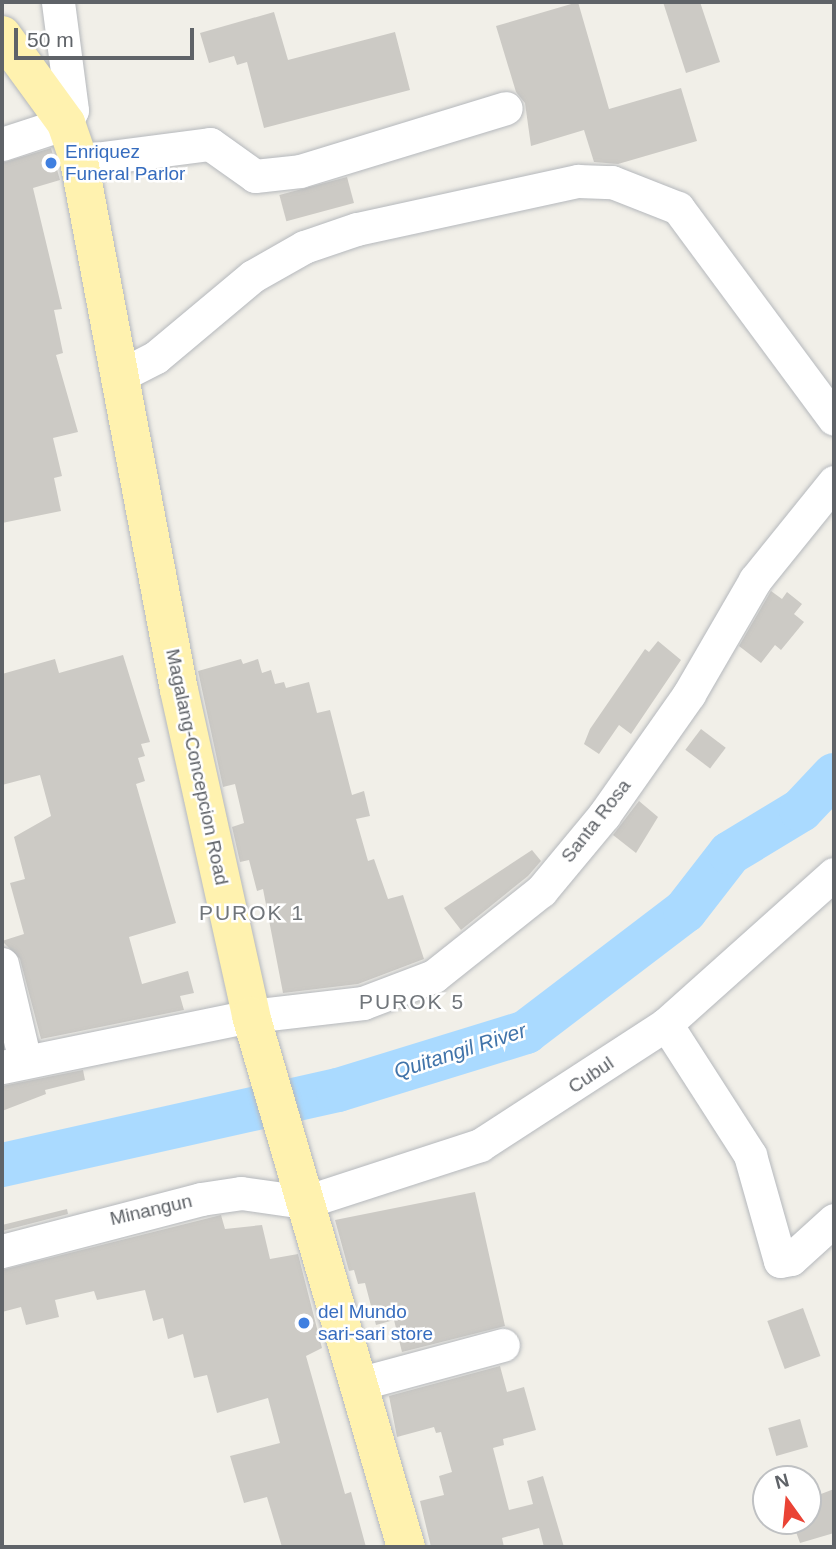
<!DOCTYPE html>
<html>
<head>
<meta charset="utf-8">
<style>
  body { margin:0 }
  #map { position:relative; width:836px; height:1549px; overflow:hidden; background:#f1efe8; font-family:Helvetica,sans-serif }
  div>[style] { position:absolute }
  .river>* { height:44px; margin:-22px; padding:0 22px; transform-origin:22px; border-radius:22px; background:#aadaff }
  .building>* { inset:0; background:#cccac5; transform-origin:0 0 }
  .roads { filter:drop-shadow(0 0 2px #b5b8bc) drop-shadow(0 0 2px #b5b8bc) }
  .minor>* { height:33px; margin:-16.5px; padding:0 16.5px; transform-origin:16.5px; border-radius:16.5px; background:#fff }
  .major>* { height:38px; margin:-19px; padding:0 19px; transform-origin:19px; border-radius:19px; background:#fff2af }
  .dots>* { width:19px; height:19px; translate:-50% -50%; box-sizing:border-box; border:4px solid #fff; border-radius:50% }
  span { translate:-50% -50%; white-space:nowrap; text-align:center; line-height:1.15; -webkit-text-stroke:5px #fff; paint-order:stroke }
  .shop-label { font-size:19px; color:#366cbe }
  .left { translate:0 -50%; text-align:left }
  .street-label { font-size:19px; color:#5f6368 }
  .neighbourhood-label { font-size:21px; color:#70757a; letter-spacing:2px }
  .water-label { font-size:21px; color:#4174aa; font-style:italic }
  .frame { position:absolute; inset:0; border:4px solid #5f6368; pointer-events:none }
  .north { position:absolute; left:752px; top:1465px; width:70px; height:70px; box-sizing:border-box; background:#fff; border:2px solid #bfc1c3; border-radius:50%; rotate:345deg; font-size:19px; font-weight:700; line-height:28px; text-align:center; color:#5f6368 }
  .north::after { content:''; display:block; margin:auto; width:24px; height:32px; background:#ea4335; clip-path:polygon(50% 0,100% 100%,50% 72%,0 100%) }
  .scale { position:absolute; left:14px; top:28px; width:180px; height:32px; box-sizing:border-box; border:4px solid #5f6368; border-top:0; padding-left:9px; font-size:21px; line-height:24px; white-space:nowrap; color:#5f6368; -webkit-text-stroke:5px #fff; paint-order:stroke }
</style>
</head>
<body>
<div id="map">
  <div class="river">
    <i style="left:2px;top:1165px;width:344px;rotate:-12.6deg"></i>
    <i style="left:338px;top:1090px;width:197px;rotate:-17.1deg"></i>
    <i style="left:526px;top:1032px;width:200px;rotate:-37.3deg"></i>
    <i style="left:685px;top:911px;width:73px;rotate:-52.2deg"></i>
    <i style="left:730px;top:853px;width:83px;rotate:-31.2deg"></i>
    <i style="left:801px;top:810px;width:48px;rotate:-46.7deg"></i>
  </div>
  <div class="building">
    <i style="clip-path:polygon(578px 2px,609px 109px,681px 88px,697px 141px,618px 164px,594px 162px,584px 130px,531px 146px,525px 103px,516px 92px,496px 26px)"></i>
    <i style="clip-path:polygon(663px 2px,700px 2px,720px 62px,686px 73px)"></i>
    <i style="clip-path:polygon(274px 12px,288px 60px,395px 32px,410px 90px,264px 128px,247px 62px,237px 65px,234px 56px,209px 63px,200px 33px)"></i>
    <i style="clip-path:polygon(51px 148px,60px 180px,33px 188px,62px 309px,54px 310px,63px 353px,56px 355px,78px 432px,53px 438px,62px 476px,54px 478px,61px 511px,2px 523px,2px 163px)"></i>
    <i style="left:347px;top:177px;width:27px;height:70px;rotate:75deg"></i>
    <i style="clip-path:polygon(771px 591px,782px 599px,787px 592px,802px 604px,794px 614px,804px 622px,781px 650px,775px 645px,761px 663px,739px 646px)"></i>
    <i style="clip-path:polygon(658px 641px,681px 660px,631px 734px,619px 725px,599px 754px,584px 744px,590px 729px,645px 649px,649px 652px)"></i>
    <i style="clip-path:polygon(123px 655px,150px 742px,141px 744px,145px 756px,138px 758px,145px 781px,136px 784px,176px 923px,129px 937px,142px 984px,188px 971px,194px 993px,180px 996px,184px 1010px,41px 1039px,20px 959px,2px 941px,24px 934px,10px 883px,25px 879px,14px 837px,51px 816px,40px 775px,2px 785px,2px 674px,55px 659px,59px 673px)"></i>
    <i style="clip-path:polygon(241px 659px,243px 664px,258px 659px,262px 673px,271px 670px,275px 684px,284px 682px,286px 688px,309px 682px,317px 713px,330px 710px,352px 795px,364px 791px,370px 816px,356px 819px,368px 861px,374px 859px,388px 899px,403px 895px,424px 959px,358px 984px,283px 993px,263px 889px,257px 891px,249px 860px,240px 862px,232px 827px,244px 823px,235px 784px,223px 787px,198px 671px)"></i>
    <i style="left:701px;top:729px;width:31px;height:26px;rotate:37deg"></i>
    <i style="clip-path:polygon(639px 801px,658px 817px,636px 853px,613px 835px)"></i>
    <i style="clip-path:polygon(532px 850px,541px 861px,528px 876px,461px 930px,444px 908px)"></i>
    <i style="clip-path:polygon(83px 1070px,85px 1080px,45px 1090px,46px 1094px,2px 1111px,2px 1086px)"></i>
    <i style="clip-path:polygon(475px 1192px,505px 1326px,402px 1352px,394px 1320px,376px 1325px,365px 1283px,358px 1284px,354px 1270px,349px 1271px,335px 1220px)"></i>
    <i style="clip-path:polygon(67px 1209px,68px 1214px,2px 1231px,2px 1225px)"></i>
    <i style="clip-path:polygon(221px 1215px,225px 1229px,262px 1225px,270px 1259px,298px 1254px,322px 1348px,306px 1356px,345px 1494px,351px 1492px,366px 1547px,282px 1547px,267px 1497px,244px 1503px,230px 1456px,280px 1443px,268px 1398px,217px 1413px,207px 1375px,194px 1378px,183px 1334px,168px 1339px,163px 1318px,153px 1321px,145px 1290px,97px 1300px,94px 1291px,55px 1300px,59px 1317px,26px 1325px,21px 1307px,2px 1312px,2px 1270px)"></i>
    <i style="left:803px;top:1308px;width:51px;height:38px;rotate:70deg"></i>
    <i style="clip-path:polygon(500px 1366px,507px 1392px,524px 1387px,536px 1430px,503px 1439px,504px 1445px,493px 1448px,509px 1510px,533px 1504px,527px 1481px,543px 1476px,564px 1547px,544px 1547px,539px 1528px,502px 1538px,504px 1547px,431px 1547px,420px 1501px,444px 1495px,439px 1476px,452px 1472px,441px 1432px,436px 1433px,434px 1427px,397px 1437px,389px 1396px)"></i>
    <i style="left:800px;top:1419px;width:29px;height:33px;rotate:74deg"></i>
    <i style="clip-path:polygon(834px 1489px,834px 1533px,800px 1543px,792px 1521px,808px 1521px,808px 1499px)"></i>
  </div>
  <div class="roads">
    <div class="minor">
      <i style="left:2px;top:144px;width:67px;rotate:-18.2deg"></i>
      <i style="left:66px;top:123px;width:14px;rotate:-65deg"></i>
      <i style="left:72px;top:110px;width:109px;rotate:-97.4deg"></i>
      <i style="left:79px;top:161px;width:132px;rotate:-7.4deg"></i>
      <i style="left:210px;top:144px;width:55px;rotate:35.4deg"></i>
      <i style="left:255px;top:176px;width:45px;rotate:-6.3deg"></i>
      <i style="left:300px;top:171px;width:215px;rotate:-17deg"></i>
      <i style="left:121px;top:375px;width:39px;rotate:-27deg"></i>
      <i style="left:156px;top:357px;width:126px;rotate:-39.9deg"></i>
      <i style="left:253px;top:276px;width:59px;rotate:-29.6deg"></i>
      <i style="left:304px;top:247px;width:56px;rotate:-18.8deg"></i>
      <i style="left:357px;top:229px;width:226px;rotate:-12.3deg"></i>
      <i style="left:578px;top:181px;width:34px;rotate:2deg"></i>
      <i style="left:612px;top:182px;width:71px;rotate:21.5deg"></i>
      <i style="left:678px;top:208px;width:262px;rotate:53.5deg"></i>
      <i style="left:2px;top:964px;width:100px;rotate:76.7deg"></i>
      <i style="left:666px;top:1024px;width:156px;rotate:57.3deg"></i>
      <i style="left:750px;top:1155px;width:110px;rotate:74.2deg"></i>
      <i style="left:780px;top:1261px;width:11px;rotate:-10deg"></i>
      <i style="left:791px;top:1259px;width:58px;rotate:-42.2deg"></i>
      <i style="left:2px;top:1067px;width:254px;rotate:-11.6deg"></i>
      <i style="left:251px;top:1016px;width:113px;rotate:-6.6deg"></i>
      <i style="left:363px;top:1003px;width:76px;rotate:-20.8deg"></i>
      <i style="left:434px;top:976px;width:137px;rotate:-38.5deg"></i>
      <i style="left:541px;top:891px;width:99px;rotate:-50.3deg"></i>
      <i style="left:604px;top:815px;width:148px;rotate:-54.9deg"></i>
      <i style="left:689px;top:694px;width:132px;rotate:-59.9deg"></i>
      <i style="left:755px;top:580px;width:126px;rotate:-51.1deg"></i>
      <i style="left:2px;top:1251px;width:206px;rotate:-14.6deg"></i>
      <i style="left:201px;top:1199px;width:40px;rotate:-8.5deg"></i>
      <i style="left:241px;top:1193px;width:65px;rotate:8deg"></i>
      <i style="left:305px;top:1202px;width:184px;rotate:-18deg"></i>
      <i style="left:480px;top:1145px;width:222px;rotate:-33deg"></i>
      <i style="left:666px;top:1024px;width:225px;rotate:-41.8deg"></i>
      <i style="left:358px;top:1384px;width:150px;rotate:-15.1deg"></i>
    </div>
    <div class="major">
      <i style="left:2px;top:35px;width:109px;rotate:54deg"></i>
      <i style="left:66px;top:123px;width:40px;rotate:71.1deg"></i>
      <i style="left:79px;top:161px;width:538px;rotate:79.3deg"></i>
      <i style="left:179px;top:690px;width:334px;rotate:77.5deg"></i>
      <i style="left:251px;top:1016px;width:553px;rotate:73.73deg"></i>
    </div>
  </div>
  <div class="dots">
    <i style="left:51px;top:163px;background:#3f7fe0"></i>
    <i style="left:304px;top:1323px;background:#3f7fe0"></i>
  </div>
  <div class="shop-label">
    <span class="left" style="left:65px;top:163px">Enriquez<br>Funeral Parlor</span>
    <span class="left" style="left:318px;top:1323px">del Mundo<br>sari-sari store</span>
  </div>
  <div class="street-label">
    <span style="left:197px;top:767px;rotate:78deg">Magalang-Concepcion Road</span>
    <span style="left:596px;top:821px;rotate:-52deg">Santa Rosa</span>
    <span style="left:591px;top:1075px;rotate:-34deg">Cubul</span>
    <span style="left:151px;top:1210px;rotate:-13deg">Minangun</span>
  </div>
  <div class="neighbourhood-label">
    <span style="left:252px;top:913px">PUROK 1</span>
    <span style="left:412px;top:1002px">PUROK 5</span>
  </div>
  <div class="water-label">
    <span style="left:460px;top:1051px;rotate:-18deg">Quitangil River</span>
  </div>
  <div class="frame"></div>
  <div class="north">N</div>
  <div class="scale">50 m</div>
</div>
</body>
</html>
